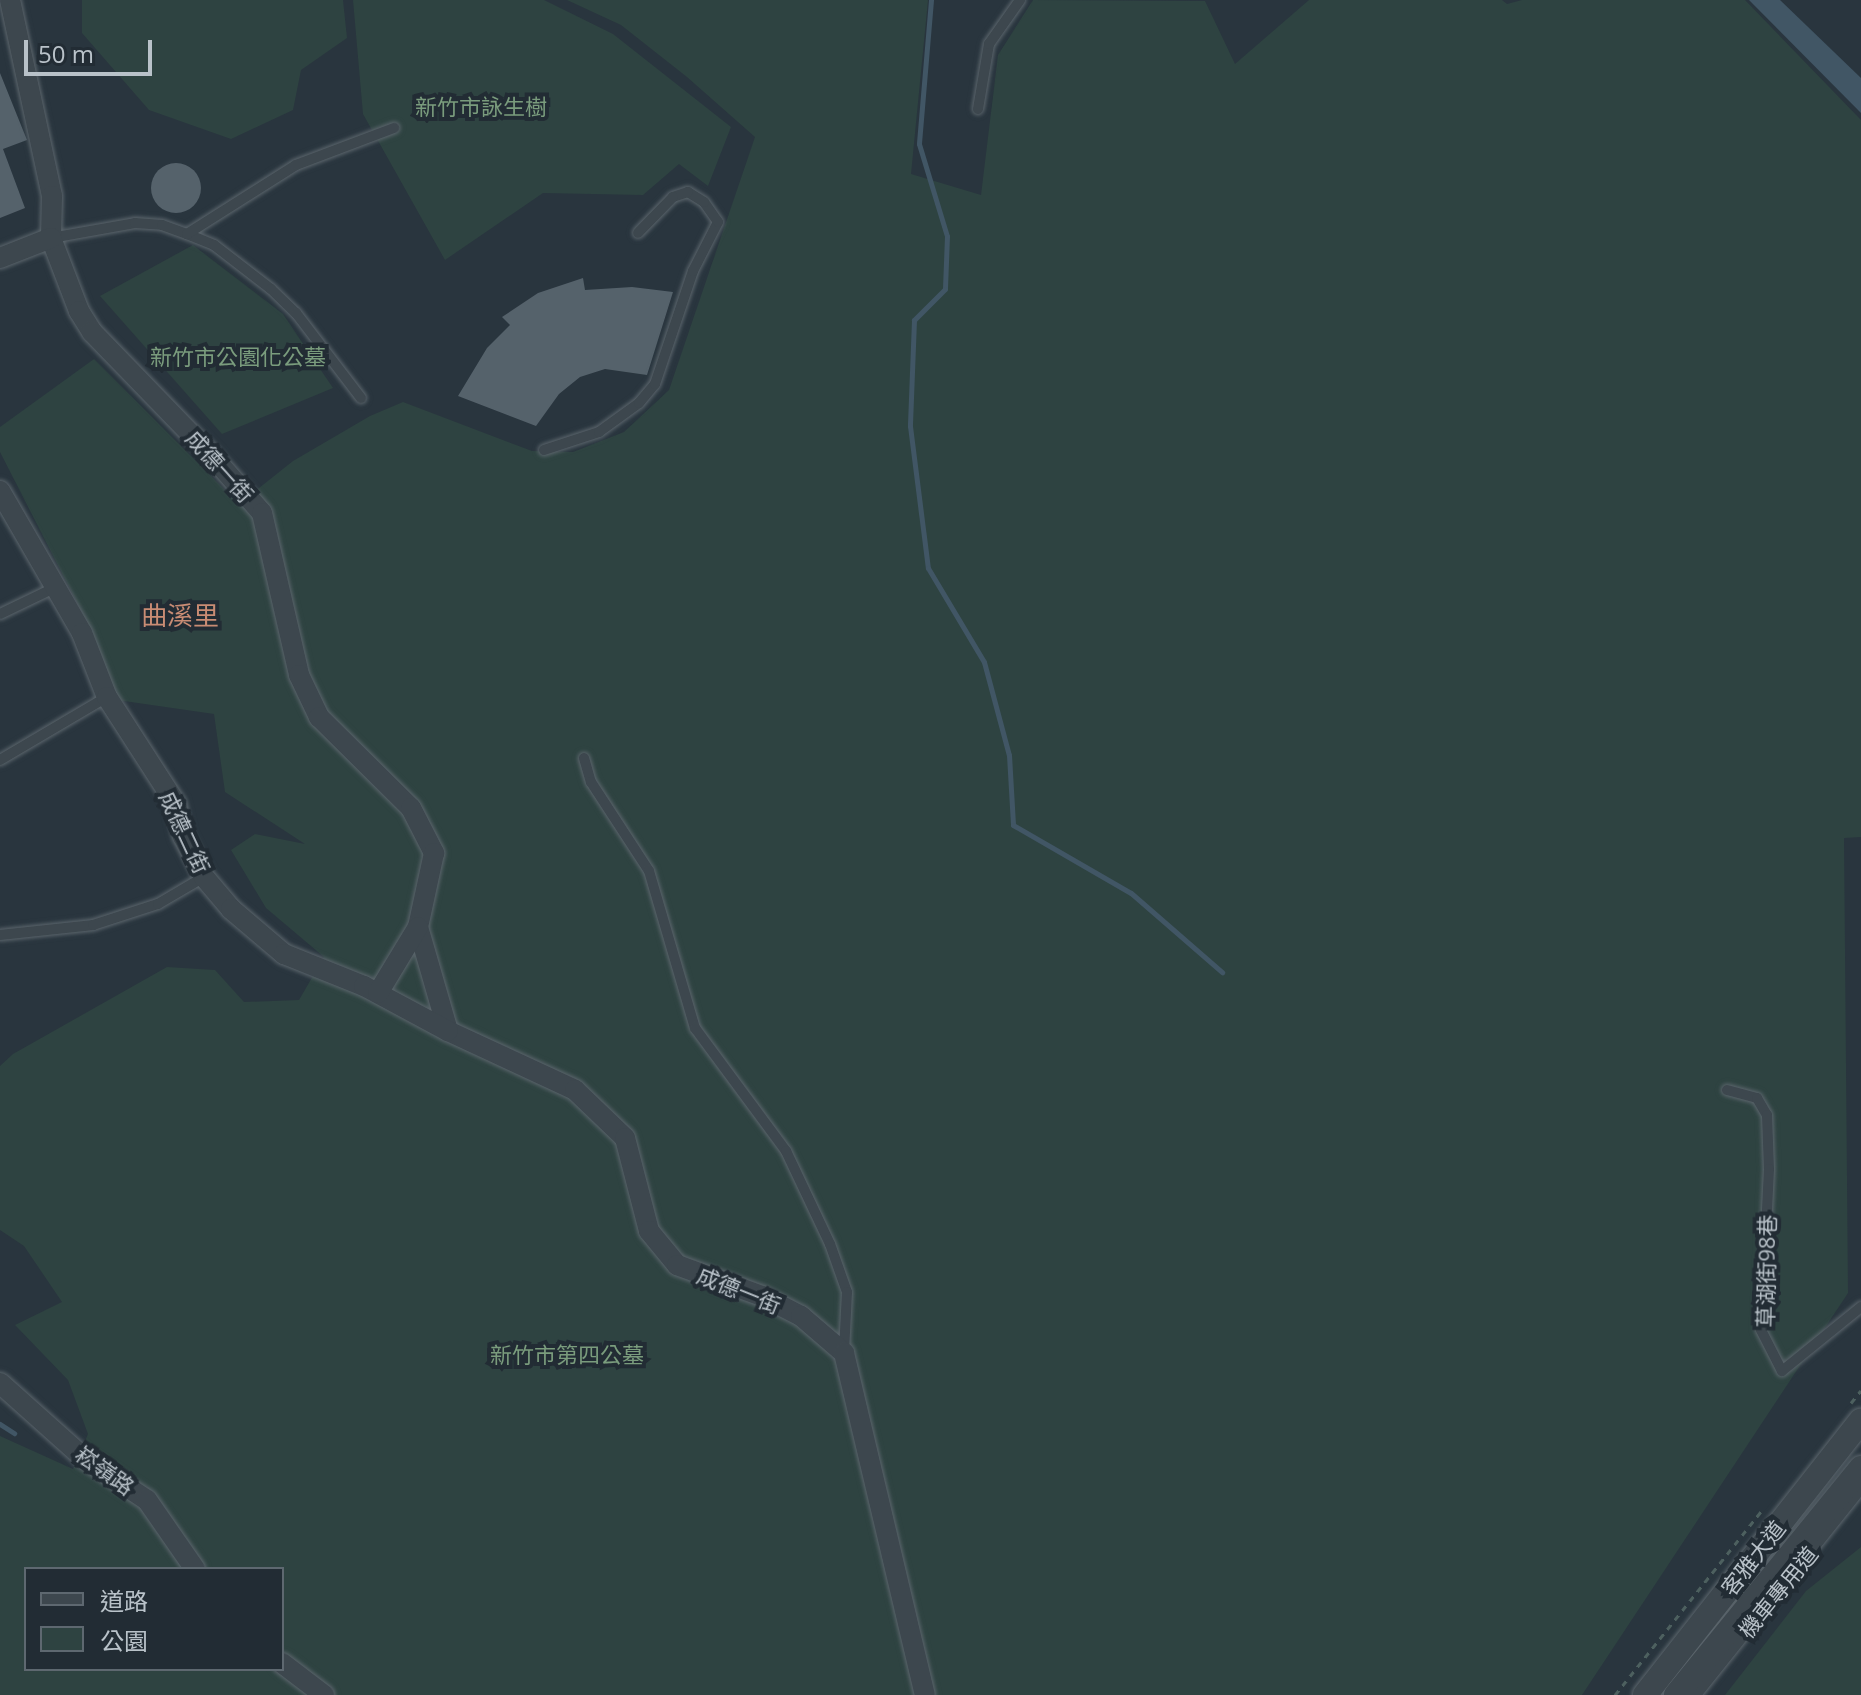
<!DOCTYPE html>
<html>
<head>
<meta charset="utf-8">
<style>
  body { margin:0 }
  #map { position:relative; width:1861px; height:1695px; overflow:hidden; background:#29353e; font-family:"Open Sans","Noto Sans TC",sans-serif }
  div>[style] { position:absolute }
  .green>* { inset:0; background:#2e4341 }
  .water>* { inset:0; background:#415665 }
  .stream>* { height:5px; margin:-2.5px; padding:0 2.5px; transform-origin:2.5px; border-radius:2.5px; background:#415665 }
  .building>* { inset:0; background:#55626b }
  .round { border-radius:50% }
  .path>* { height:3px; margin-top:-1.5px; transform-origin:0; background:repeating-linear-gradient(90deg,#4d605f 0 6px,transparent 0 12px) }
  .roads { filter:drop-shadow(0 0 2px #5b656c) drop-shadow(0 0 2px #5b656c) }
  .service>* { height:10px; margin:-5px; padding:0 5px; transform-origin:5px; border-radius:5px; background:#3d474e }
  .minor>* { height:20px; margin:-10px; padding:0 10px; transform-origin:10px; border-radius:10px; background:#3d474e }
  .tertiary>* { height:24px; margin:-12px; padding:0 12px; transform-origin:12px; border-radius:12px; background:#3d474e }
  span { translate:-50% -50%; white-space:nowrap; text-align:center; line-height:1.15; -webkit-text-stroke:8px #222c34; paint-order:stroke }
  .park-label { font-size:22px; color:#7a9c7d }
  .street-label { font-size:22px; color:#b9c2c9 }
  .quarter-label { font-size:26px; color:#c98c74 }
  .legend { position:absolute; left:24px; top:1567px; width:260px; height:104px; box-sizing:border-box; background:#222c34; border:2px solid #5e6870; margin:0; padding:10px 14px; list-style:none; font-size:24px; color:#b9c2c9 }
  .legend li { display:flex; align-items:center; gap:16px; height:40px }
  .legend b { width:40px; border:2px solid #5e6870 }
  .scale { position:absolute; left:24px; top:40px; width:128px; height:36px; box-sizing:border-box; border:4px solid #b9c2c9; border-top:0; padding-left:10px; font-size:24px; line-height:28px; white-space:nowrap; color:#b9c2c9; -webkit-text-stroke:6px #222c34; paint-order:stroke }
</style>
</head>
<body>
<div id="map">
  <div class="green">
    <i style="clip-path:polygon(82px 0,343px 0,347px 38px,301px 70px,293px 110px,231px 139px,149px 110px,82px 33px)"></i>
    <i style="clip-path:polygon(353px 0,544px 0,613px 34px,731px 127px,708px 186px,679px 164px,643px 195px,543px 193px,445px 260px,363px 114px)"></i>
    <i style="clip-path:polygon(evenodd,567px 0,928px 0,911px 174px,981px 195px,998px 55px,1033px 0,1205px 1px,1235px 64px,1309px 0,1502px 0,1507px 4px,1522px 0,1745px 0,1861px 120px,1861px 837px,1844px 838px,1848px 1293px,1582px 1695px,0 1695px,0 1436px,73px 1469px,88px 1434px,68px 1380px,15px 1325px,62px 1302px,24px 1246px,0 1230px,0 1066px,13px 1054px,167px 967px,215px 970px,244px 1002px,299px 1000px,324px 957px,266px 908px,231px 850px,255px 834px,305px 844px,225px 792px,214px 714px,117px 700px,87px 622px,0 452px,0 427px,94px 359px,239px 504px,293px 461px,370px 416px,403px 402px,532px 451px,573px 452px,624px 432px,669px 390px,755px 137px,687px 77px,621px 25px,567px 0,26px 1569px,282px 1569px,282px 1669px,26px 1669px,26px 1569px)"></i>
    <i style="clip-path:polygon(193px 245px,283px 314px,333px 388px,222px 434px,100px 296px)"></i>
    <i style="clip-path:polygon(1861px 1547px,1861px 1695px,1725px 1695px,1806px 1591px)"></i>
  </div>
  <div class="water">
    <i style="clip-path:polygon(1749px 0,1780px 0,1861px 78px,1861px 113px)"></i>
  </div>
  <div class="stream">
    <i style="left:931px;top:0;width:144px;rotate:94.8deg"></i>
    <i style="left:919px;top:144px;width:96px;rotate:73.1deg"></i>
    <i style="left:947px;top:236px;width:53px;rotate:92.2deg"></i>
    <i style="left:945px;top:289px;width:44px;rotate:135deg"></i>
    <i style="left:914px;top:320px;width:106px;rotate:92.2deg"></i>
    <i style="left:910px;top:426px;width:143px;rotate:82.8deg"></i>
    <i style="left:928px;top:568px;width:109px;rotate:59.2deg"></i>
    <i style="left:984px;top:662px;width:96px;rotate:75deg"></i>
    <i style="left:1009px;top:755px;width:70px;rotate:86.7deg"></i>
    <i style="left:1013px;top:825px;width:136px;rotate:30deg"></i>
    <i style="left:1131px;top:893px;width:121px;rotate:41deg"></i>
    <i style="left:0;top:1424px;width:17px;rotate:33deg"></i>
  </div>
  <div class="building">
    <i style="clip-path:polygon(0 73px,27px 140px,3px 149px,25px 208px,0 218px)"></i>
    <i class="round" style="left:151px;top:163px;width:50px;height:50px"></i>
    <i style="clip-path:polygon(583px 278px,585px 290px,632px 287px,673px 292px,647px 375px,605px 369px,580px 377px,559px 394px,536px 426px,458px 396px,487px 348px,510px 325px,502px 317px,538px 293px)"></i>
  </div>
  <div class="path">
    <i style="left:1851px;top:1403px;width:16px;rotate:-52deg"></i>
    <i style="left:1615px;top:1695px;width:238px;rotate:-51.5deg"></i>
  </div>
  <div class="roads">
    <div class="service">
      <i style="left:978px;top:109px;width:66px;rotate:-80.4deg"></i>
      <i style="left:989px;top:44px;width:54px;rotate:-54.8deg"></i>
      <i style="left:187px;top:234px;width:29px;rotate:22deg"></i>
      <i style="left:214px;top:245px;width:72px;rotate:37.7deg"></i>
      <i style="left:271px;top:289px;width:35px;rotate:44deg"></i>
      <i style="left:296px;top:313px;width:107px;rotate:52.6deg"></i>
      <i style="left:51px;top:238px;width:85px;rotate:-10.1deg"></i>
      <i style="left:135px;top:223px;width:27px;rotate:4deg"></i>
      <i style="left:162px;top:225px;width:27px;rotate:20deg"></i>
      <i style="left:187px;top:234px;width:129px;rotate:-32.3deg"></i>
      <i style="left:296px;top:165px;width:105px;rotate:-20.7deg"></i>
      <i style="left:544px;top:450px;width:58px;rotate:-18.1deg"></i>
      <i style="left:599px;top:432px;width:49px;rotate:-35.9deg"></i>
      <i style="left:639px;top:403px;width:25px;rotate:-50deg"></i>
      <i style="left:655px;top:384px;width:119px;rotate:-71.4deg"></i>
      <i style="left:693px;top:271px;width:55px;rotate:-63deg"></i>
      <i style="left:718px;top:222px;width:24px;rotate:-125deg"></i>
      <i style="left:704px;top:202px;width:19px;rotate:-148deg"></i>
      <i style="left:688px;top:192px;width:16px;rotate:162deg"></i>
      <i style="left:673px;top:197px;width:50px;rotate:134.2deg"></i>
      <i style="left:0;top:614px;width:62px;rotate:-25.7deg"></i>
      <i style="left:584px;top:758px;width:25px;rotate:74deg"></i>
      <i style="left:591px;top:782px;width:106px;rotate:56.9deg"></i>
      <i style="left:649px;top:871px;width:164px;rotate:73.7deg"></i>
      <i style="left:695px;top:1028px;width:153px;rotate:53.5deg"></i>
      <i style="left:786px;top:1151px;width:103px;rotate:64.7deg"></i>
      <i style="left:830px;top:1244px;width:51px;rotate:70.5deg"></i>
      <i style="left:847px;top:1292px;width:59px;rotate:92.9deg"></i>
      <i style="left:0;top:760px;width:124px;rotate:-30.5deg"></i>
      <i style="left:0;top:935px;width:94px;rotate:-6.1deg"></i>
      <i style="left:93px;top:925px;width:68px;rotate:-17.9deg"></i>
      <i style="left:158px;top:904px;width:53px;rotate:-30.4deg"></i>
      <i style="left:1727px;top:1090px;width:31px;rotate:15deg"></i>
      <i style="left:1757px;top:1098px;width:20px;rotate:60deg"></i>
      <i style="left:1767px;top:1115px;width:54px;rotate:87.9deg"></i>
      <i style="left:1769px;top:1169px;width:161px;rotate:92.8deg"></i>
      <i style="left:1761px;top:1330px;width:46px;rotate:62.9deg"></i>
      <i style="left:1782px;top:1371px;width:102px;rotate:-39deg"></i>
      <i style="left:1696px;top:1695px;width:264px;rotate:-51.3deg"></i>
    </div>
    <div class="minor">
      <i style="left:10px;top:0;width:200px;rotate:77.9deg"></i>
      <i style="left:52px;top:196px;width:42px;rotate:91.4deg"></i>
      <i style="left:51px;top:238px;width:78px;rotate:69deg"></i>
      <i style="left:79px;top:311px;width:25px;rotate:58deg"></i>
      <i style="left:92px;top:332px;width:174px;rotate:45.9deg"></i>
      <i style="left:213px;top:457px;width:74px;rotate:48.8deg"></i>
      <i style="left:262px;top:513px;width:166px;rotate:77.1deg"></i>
      <i style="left:299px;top:675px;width:47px;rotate:64.5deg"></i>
      <i style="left:319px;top:717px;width:129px;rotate:44.7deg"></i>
      <i style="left:411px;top:808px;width:51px;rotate:62.9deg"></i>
      <i style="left:434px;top:853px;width:76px;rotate:102.2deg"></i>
      <i style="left:418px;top:927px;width:108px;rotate:73.9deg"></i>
      <i style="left:448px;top:1031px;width:140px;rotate:24.9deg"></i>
      <i style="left:575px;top:1090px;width:69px;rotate:43.8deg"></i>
      <i style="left:625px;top:1138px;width:96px;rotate:75.5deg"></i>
      <i style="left:649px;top:1231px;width:44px;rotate:50.5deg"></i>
      <i style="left:677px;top:1265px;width:90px;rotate:20deg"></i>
      <i style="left:762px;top:1296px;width:44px;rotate:27.1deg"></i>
      <i style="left:801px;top:1316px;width:57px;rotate:40.7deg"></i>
      <i style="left:844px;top:1353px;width:351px;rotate:76.7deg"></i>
      <i style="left:0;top:258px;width:55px;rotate:-21.4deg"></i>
      <i style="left:0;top:491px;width:164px;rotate:60deg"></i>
      <i style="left:82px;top:633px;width:69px;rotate:68.7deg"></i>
      <i style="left:107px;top:697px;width:127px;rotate:57.2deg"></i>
      <i style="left:176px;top:804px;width:33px;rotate:78deg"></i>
      <i style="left:183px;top:836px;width:46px;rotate:62.9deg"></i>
      <i style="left:204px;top:877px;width:42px;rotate:49.8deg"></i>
      <i style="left:231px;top:909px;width:70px;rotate:40.3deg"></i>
      <i style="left:284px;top:954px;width:86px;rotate:21.8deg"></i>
      <i style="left:364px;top:986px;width:95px;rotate:28.2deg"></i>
      <i style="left:378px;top:993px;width:77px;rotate:-58.8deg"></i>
      <i style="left:0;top:1383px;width:114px;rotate:41.8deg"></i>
      <i style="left:85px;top:1459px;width:74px;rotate:33.5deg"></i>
      <i style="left:147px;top:1500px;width:84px;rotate:55.2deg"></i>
      <i style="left:282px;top:1663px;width:53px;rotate:37.3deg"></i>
    </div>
    <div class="tertiary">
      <i style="left:1645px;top:1695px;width:349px;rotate:-51.8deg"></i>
      <i style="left:1676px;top:1695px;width:293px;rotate:-50.8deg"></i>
    </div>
  </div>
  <div class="park-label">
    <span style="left:481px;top:107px">新竹市詠生樹</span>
    <span style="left:238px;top:357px">新竹市公園化公墓</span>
    <span style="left:567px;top:1355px">新竹市第四公墓</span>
  </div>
  <div class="street-label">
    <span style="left:220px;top:466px;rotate:48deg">成德一街</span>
    <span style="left:185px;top:832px;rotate:65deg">成德二街</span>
    <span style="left:1766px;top:1271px;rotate:-89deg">草湖街98巷</span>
    <span style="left:739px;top:1290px;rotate:22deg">成德一街</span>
    <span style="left:105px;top:1470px;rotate:36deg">崧嶺路</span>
    <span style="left:1753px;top:1558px;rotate:-52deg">客雅大道</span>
    <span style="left:1778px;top:1592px;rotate:-51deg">機車專用道</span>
  </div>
  <div class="quarter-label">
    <span style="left:180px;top:616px">曲溪里</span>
  </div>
  <ul class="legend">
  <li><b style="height:10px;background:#3d474e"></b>道路</li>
  <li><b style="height:22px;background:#2e4341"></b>公園</li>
  </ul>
  <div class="scale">50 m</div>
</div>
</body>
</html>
